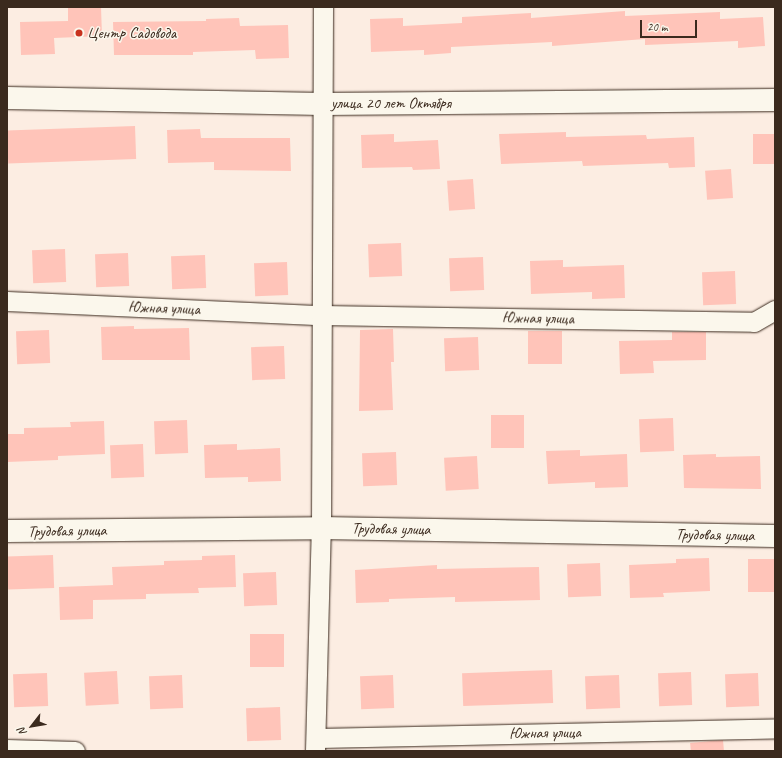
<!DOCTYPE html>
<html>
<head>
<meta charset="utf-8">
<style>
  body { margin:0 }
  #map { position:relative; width:782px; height:758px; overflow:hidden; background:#fcede2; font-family:Caveat,sans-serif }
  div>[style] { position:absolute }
  .building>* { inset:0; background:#ffc4b9; transform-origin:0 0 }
  .roads { filter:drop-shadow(0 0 1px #3b2a1e) drop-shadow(0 0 1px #3b2a1e) }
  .minor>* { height:19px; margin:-9.5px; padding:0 9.5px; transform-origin:9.5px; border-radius:9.5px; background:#fbf7ec }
  .major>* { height:22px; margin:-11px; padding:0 11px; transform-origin:11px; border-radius:11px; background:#fbf7ec }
  .dots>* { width:11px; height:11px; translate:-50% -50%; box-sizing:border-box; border:2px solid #fbf7ec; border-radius:50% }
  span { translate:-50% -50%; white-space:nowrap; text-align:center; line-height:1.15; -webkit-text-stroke:3px #fbf7ec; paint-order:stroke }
  .poi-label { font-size:16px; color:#3b2a1e }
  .left { translate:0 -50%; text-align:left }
  .street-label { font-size:16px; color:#3b2a1e }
  .frame { position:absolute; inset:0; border:8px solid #3b2a1e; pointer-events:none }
  .north { position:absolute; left:12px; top:706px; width:40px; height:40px; -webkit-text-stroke:3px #fbf7ec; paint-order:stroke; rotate:239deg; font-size:11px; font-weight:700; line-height:16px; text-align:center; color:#3b2a1e }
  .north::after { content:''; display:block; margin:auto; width:14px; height:18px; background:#3b2a1e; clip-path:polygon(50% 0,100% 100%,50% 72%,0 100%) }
  .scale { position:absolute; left:640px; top:20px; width:57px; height:18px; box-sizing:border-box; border:2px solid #3b2a1e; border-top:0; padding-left:5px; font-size:12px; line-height:14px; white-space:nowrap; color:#3b2a1e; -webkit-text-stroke:3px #fbf7ec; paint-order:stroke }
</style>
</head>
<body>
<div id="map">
  <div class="building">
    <i style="clip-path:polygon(68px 7px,101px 7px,102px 36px,54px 38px,55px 54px,21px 55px,20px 22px,68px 21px)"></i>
    <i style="clip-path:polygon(625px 11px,625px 16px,720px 12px,720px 19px,763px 17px,765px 46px,738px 48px,738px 41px,645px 45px,645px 39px,552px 46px,552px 42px,451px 47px,451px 53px,424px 55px,424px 50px,371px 52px,370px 19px,403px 18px,403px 26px,462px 23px,462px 17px,531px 13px,531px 18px)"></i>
    <i style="clip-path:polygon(239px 18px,240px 26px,288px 25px,289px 58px,256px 59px,255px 50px,193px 52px,193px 55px,114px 55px,113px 22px,206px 21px,206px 19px)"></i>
    <i style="left:135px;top:126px;width:33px;height:128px;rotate:88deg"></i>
    <i style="clip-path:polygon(200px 129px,201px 138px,290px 138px,291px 171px,214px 170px,214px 162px,168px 163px,167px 130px)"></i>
    <i style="clip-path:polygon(566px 132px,566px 137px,646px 135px,647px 139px,694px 137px,695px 167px,669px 168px,668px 163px,583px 166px,582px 161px,501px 164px,499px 134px)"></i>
    <i style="clip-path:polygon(394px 134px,394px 142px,438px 140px,440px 169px,413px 170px,412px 167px,362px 168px,361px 135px)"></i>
    <i style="left:775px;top:134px;width:30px;height:22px;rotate:90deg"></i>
    <i style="left:731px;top:169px;width:29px;height:26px;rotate:86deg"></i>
    <i style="left:473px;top:179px;width:30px;height:26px;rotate:86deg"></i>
    <i style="left:401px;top:243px;width:33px;height:33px;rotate:88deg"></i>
    <i style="left:65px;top:249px;width:33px;height:33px;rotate:88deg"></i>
    <i style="left:128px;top:253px;width:33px;height:33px;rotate:88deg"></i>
    <i style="left:205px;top:255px;width:33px;height:34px;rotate:88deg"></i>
    <i style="left:483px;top:257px;width:33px;height:34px;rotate:88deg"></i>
    <i style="clip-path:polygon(563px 260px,563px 267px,624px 265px,625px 298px,592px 299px,592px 292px,531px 294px,530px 261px)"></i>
    <i style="left:287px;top:262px;width:33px;height:33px;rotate:88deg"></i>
    <i style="left:735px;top:271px;width:33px;height:33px;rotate:88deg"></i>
    <i style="clip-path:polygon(134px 326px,134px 329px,189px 328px,190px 360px,102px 360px,101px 327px)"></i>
    <i style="clip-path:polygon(393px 329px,394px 362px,391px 362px,393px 410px,359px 411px,360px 330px)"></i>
    <i style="left:49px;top:330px;width:33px;height:33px;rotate:88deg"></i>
    <i style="left:562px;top:331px;width:33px;height:34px;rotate:90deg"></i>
    <i style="clip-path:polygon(672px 332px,706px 332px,706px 360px,653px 361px,654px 373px,620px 374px,619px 341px,672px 340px)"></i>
    <i style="left:478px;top:337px;width:33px;height:34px;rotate:88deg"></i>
    <i style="left:284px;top:346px;width:33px;height:33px;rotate:88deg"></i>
    <i style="left:491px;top:415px;width:33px;height:33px"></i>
    <i style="left:673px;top:418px;width:33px;height:34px;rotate:88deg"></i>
    <i style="left:187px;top:420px;width:33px;height:33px;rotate:88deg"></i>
    <i style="clip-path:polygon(104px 421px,105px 454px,58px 456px,58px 460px,7px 462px,7px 434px,24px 434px,24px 428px,71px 427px,70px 422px)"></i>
    <i style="left:143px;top:444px;width:33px;height:33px;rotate:88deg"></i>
    <i style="clip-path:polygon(237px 444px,237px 450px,280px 448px,281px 481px,248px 482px,248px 477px,205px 478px,204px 445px)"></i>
    <i style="clip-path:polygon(580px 450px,580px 456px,627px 454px,628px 487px,595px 488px,595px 482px,548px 484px,546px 451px)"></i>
    <i style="left:396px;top:452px;width:33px;height:34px;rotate:88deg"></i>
    <i style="clip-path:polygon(716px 454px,716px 457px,760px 456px,761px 489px,684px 488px,683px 455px)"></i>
    <i style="left:477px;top:456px;width:33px;height:33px;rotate:87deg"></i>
    <i style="left:53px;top:555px;width:33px;height:46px;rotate:88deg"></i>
    <i style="clip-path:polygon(235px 555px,236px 587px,198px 588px,199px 593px,146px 594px,146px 599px,93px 600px,93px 619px,60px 620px,59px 587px,113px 585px,112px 567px,164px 565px,164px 561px,202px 560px,202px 556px)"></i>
    <i style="clip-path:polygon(709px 558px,710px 591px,663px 593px,664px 597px,630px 598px,629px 565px,676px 563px,676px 559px)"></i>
    <i style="left:775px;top:559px;width:33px;height:27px;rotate:90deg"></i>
    <i style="left:600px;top:563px;width:33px;height:33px;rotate:88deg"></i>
    <i style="clip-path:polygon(437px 565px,437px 569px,539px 567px,540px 600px,455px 602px,455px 597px,389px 599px,389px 602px,356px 603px,355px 570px)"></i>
    <i style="left:276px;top:572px;width:33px;height:33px;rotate:88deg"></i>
    <i style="left:250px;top:634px;width:34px;height:33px"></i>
    <i style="left:552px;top:670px;width:33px;height:90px;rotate:88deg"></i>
    <i style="left:117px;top:671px;width:33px;height:33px;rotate:87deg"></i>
    <i style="left:691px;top:672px;width:33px;height:33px;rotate:88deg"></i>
    <i style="left:47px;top:673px;width:33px;height:34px;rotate:88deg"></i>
    <i style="left:758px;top:673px;width:33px;height:33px;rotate:88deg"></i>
    <i style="left:182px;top:675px;width:33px;height:33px;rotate:88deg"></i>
    <i style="left:393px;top:675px;width:33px;height:33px;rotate:88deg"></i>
    <i style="left:619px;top:675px;width:33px;height:34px;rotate:88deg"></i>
    <i style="left:280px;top:707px;width:33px;height:34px;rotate:88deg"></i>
    <i style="left:723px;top:740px;width:11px;height:33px;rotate:85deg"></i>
  </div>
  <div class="roads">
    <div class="minor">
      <i style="left:7px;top:301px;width:314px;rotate:2.6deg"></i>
      <i style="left:321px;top:315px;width:433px;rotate:0.9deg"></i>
      <i style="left:754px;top:322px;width:24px;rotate:-30deg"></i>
      <i style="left:316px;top:738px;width:459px;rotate:-1.2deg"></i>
      <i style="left:7px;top:749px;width:68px;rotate:1.7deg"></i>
      <i style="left:315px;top:751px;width:223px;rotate:-88.5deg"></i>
      <i style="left:321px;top:528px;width:521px;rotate:-89.78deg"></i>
    </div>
    <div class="major">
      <i style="left:7px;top:98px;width:315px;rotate:1.1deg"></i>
      <i style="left:322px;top:104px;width:453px;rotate:-0.5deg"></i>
      <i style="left:7px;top:531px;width:314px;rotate:-0.5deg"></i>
      <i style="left:321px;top:528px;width:454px;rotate:1deg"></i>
    </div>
  </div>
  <div class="dots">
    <i style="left:79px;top:33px;background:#c8321e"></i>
  </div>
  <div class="poi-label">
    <span class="left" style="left:87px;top:33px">Центр Садовода</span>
  </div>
  <div class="street-label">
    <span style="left:391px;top:103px">улица 20 лет Октября</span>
    <span style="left:164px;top:308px;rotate:2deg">Южная улица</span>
    <span style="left:538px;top:318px;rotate:1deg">Южная улица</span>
    <span style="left:391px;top:529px;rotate:1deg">Трудовая улица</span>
    <span style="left:67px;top:531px;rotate:-1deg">Трудовая улица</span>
    <span style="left:715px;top:535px;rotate:1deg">Трудовая улица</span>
    <span style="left:545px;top:733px;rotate:-1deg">Южная улица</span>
  </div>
  <div class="frame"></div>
  <div class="north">N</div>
  <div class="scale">20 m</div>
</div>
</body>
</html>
